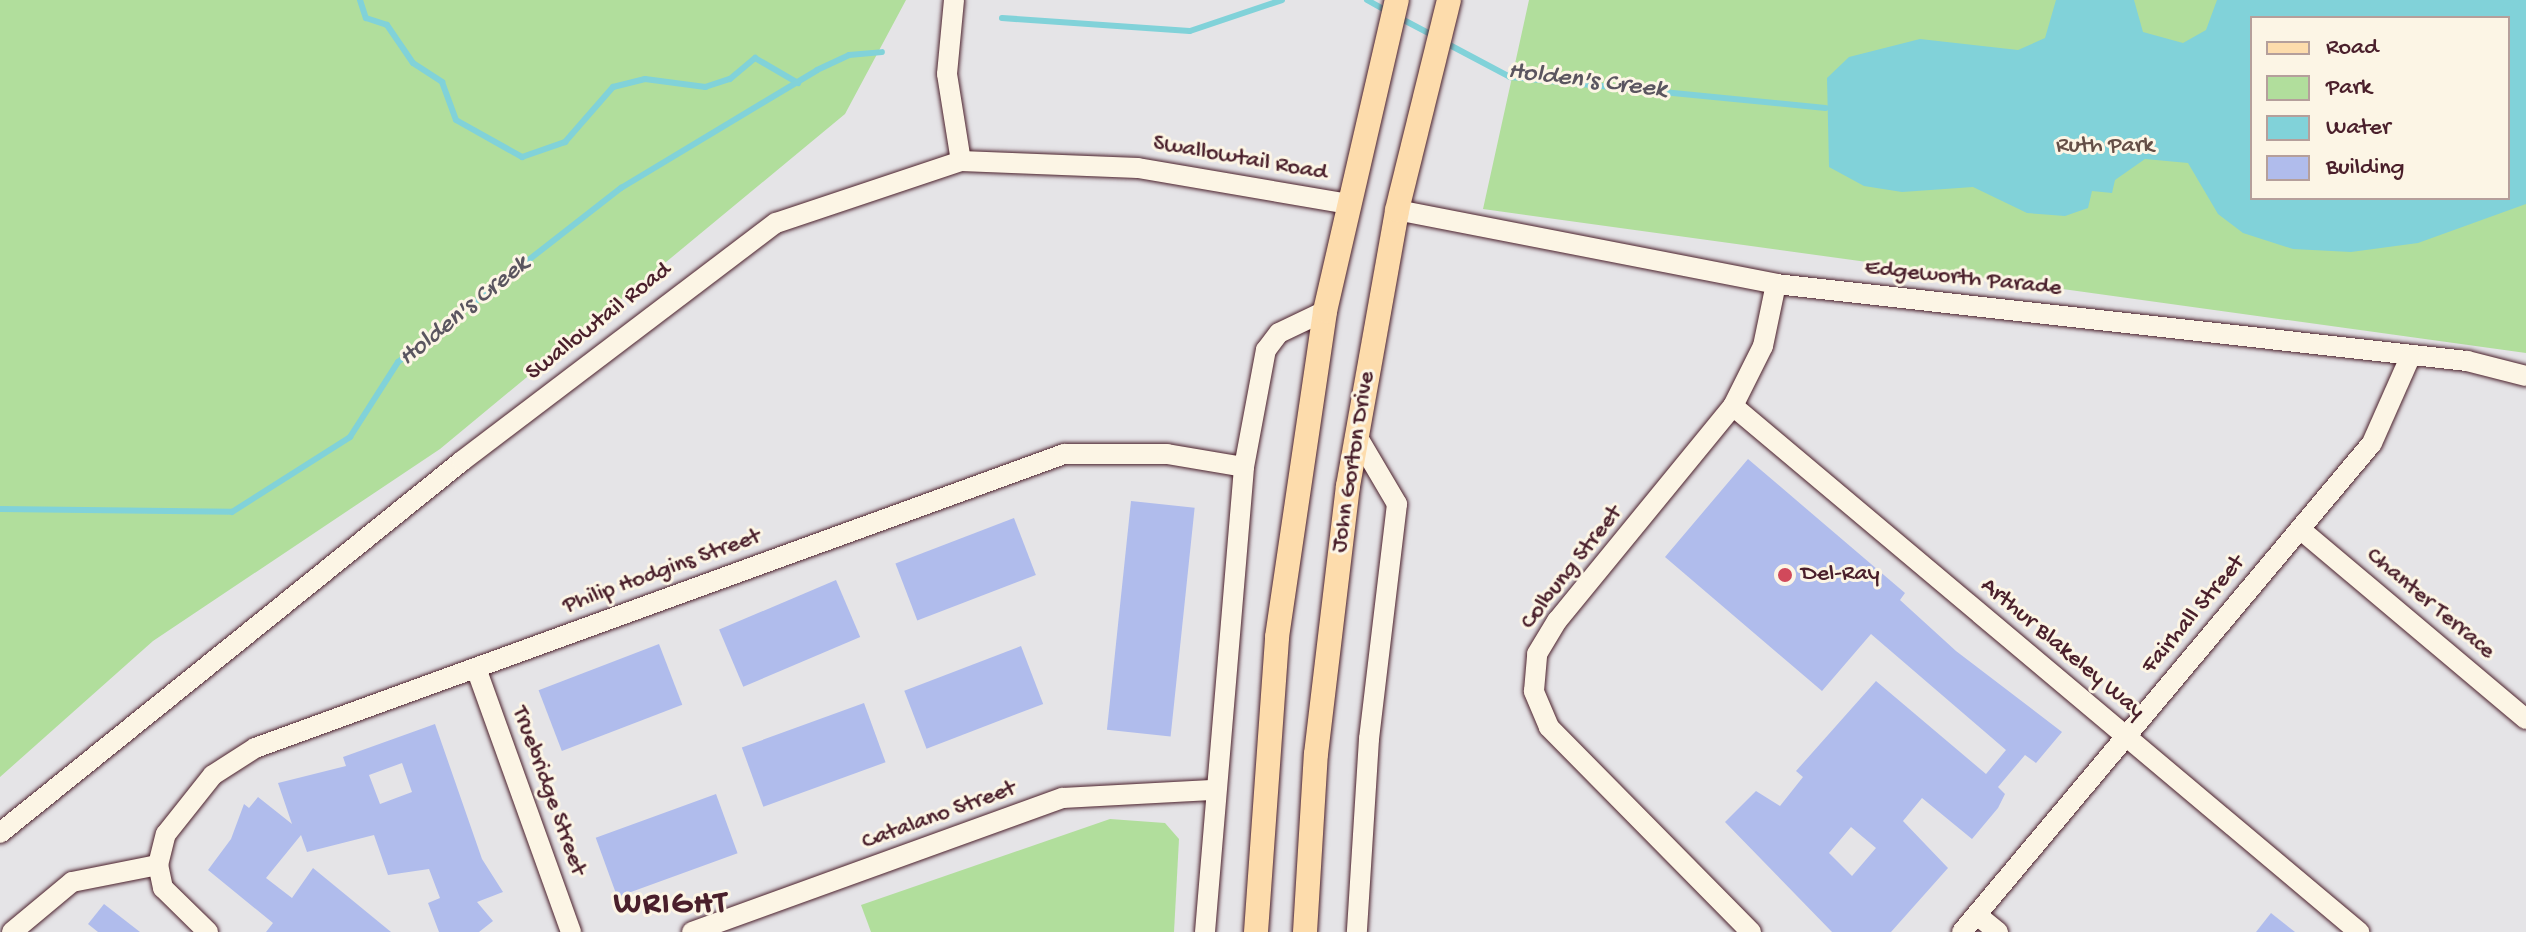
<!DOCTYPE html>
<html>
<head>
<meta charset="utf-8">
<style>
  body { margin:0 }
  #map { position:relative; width:2526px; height:932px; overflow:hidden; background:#e5e4e7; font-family:"Gochi Hand",sans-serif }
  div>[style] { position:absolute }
  .green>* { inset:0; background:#b1de9c }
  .water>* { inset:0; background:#81d2d9 }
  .stream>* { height:6px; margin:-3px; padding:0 3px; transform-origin:3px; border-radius:3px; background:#81d2d9 }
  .building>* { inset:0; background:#b0bcec; transform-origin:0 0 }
  .roads { filter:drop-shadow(0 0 2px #4a1f2b) drop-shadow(0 0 2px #4a1f2b) }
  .minor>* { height:20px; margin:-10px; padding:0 10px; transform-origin:10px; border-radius:10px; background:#fcf5e5 }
  .major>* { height:24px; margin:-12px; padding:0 12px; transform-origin:12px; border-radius:12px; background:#fddcac }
  .dots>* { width:22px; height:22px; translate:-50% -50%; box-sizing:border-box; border:4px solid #fcf5e5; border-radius:50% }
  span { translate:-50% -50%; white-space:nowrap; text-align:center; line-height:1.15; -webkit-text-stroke:6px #fcf5e5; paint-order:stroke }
  .park-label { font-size:24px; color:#644f47 }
  .street-label { font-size:24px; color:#4a1f2b }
  .poi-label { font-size:24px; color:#4a1f2b }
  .left { translate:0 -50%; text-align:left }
  .water-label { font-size:26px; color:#5a555f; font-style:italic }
  .district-label { font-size:32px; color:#4a1f2b; font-weight:700; letter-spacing:2px }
  .legend { position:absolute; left:2250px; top:16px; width:260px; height:184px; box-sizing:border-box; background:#fcf5e5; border:2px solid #b59f9b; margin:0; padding:10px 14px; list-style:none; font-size:24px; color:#4a1f2b }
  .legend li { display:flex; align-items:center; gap:16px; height:40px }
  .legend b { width:40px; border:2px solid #b59f9b }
</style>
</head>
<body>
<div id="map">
  <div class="green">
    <i style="clip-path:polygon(0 0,906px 0,845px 114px,440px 449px,153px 641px,0 777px)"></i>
    <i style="clip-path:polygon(evenodd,1529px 0,2526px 0,2526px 353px,1483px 209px,1529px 0,2252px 18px,2508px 18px,2508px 198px,2252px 198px,2252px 18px)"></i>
    <i style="clip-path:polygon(1110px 819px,1165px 823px,1179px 839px,1174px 932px,871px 932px,861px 905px)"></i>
  </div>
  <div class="water">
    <i style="clip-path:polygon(evenodd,2056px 0,2134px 0,2143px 32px,2183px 43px,2206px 30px,2217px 0,2526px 0,2526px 204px,2418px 243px,2351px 252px,2293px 249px,2243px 233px,2218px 214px,2188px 163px,2145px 159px,2115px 180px,2112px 193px,2092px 191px,2088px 208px,2065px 216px,2027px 213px,1973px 187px,1902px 192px,1864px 186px,1829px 167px,1827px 78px,1849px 57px,1920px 39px,2018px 50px,2045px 38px,2056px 0,2508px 18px,2508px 198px,2252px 198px,2252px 18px,2508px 18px)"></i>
  </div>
  <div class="stream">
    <i style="left:360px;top:0;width:19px;rotate:72deg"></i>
    <i style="left:366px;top:18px;width:22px;rotate:18deg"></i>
    <i style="left:387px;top:25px;width:46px;rotate:55.6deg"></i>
    <i style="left:413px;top:63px;width:35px;rotate:33deg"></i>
    <i style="left:442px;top:82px;width:40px;rotate:69.8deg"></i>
    <i style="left:456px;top:120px;width:76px;rotate:29.3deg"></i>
    <i style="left:522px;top:157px;width:46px;rotate:-19.2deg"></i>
    <i style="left:565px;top:142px;width:73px;rotate:-48.9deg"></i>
    <i style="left:613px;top:87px;width:33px;rotate:-14deg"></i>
    <i style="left:645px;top:79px;width:61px;rotate:7.6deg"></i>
    <i style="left:705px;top:87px;width:26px;rotate:-18deg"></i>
    <i style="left:730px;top:79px;width:33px;rotate:-40deg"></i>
    <i style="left:755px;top:58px;width:50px;rotate:30.2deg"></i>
    <i style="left:1367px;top:0;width:25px;rotate:29deg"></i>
    <i style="left:1398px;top:17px;width:41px;rotate:27.8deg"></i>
    <i style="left:1002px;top:18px;width:188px;rotate:4deg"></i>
    <i style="left:1190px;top:31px;width:97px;rotate:-18.6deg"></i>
    <i style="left:1444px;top:42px;width:75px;rotate:27.9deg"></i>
    <i style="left:1510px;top:77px;width:317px;rotate:5.6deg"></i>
    <i style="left:0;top:509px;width:232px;rotate:0.7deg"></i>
    <i style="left:232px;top:512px;width:140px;rotate:-32.4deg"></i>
    <i style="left:350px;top:437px;width:89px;rotate:-57.4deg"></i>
    <i style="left:398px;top:362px;width:283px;rotate:-38deg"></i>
    <i style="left:621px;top:188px;width:229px;rotate:-31deg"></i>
    <i style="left:817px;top:70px;width:35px;rotate:-25deg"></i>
    <i style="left:849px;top:55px;width:33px;rotate:-5deg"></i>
  </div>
  <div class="building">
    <i style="clip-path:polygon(evenodd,1748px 459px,1905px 593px,1900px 600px,1956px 651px,2062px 732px,2036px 763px,2025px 755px,1998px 787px,2005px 794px,1998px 808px,1972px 839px,1922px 798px,1903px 821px,1948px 868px,1891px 932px,1832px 932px,1725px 822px,1756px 791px,1780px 806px,1803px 777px,1796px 771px,1876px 681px,1986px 774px,2006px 750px,1871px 634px,1822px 691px,1665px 557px,1748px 459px,1851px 827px,1876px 848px,1852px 876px,1829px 853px,1851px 827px)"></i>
    <i style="left:1131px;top:501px;width:64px;height:230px;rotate:6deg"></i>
    <i style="left:1014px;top:518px;width:61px;height:127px;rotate:69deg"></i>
    <i style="left:836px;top:580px;width:62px;height:127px;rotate:67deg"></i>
    <i style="left:659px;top:644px;width:65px;height:129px;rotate:69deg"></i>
    <i style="left:1021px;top:646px;width:62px;height:125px;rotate:69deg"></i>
    <i style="left:864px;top:703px;width:63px;height:130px;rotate:70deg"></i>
    <i style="clip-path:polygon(evenodd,435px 724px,482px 859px,503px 892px,477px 902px,493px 921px,479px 932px,439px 932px,428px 903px,440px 898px,429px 869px,388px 875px,374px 835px,307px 852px,301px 835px,266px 878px,292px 898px,313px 868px,391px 932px,266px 932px,273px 923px,208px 870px,231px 839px,244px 804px,249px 808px,258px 797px,292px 824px,278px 783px,346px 766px,343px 757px,435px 724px,402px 763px,412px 792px,380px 804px,369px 775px,402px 763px)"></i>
    <i style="left:716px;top:794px;width:63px;height:128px;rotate:70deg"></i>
    <i style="clip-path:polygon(104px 904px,140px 932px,98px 932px,88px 924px)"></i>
    <i style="clip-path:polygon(2271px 913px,2295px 932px,2256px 932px)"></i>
  </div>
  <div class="roads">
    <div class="minor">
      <i style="left:954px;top:0;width:74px;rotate:95.4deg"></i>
      <i style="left:947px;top:74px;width:88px;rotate:80.9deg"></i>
      <i style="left:1397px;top:210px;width:386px;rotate:11deg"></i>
      <i style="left:1776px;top:284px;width:695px;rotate:6.36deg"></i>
      <i style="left:2467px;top:361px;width:61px;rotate:14.3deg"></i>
      <i style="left:1733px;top:406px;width:818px;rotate:40.04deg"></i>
      <i style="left:1357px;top:436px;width:79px;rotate:59.5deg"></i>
      <i style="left:1397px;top:504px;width:237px;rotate:96.8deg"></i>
      <i style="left:1369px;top:739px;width:193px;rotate:93.6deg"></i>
      <i style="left:2300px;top:529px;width:295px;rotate:40.1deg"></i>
      <i style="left:476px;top:668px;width:281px;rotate:70.2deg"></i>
      <i style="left:0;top:833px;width:593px;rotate:-38.84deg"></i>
      <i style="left:462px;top:461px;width:394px;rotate:-37.2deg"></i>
      <i style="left:776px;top:223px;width:195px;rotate:-18.5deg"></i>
      <i style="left:961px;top:161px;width:177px;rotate:2.3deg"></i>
      <i style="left:1138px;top:168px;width:213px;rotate:9.7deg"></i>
      <i style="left:1977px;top:915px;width:27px;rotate:39deg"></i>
      <i style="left:12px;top:932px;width:78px;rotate:-39.8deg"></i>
      <i style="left:72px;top:882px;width:88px;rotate:-11.2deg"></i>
      <i style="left:208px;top:932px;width:63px;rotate:-135.6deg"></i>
      <i style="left:163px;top:888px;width:24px;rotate:-102deg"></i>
      <i style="left:158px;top:865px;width:32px;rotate:-76deg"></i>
      <i style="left:166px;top:834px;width:75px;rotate:-51.5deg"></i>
      <i style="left:213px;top:775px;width:50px;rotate:-32.7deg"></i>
      <i style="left:255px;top:748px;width:861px;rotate:-19.97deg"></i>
      <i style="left:1064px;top:454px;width:103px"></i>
      <i style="left:1167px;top:454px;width:78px;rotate:9.6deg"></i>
      <i style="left:692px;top:932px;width:394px;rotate:-19.9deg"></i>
      <i style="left:1063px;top:798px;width:148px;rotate:-3.1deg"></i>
      <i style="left:1205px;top:932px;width:467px;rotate:-85.2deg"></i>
      <i style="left:1244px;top:467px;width:119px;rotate:-79.4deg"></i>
      <i style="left:1266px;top:350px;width:21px;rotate:-53deg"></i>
      <i style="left:1279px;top:333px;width:51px;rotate:-25.6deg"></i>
      <i style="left:1751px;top:932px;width:288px;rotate:-134.6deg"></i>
      <i style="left:1549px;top:727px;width:39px;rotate:-113deg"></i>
      <i style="left:1534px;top:691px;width:37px;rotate:-85deg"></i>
      <i style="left:1537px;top:654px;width:39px;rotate:-59deg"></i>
      <i style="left:1557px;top:621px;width:278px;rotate:-50.7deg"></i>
      <i style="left:1733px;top:406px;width:67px;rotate:-63.4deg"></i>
      <i style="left:1763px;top:346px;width:63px;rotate:-78.2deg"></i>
      <i style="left:1962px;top:932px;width:638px;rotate:-50.02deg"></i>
      <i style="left:2372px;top:443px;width:96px;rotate:-66.1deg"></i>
    </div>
    <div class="major">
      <i style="left:1256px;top:932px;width:296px;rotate:-85.9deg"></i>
      <i style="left:1277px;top:637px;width:330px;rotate:-81.6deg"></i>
      <i style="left:1325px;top:311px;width:319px;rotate:-77deg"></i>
      <i style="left:1305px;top:932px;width:178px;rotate:-86.5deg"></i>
      <i style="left:1316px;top:754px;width:270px;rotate:-83.2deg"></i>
      <i style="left:1348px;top:486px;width:280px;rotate:-79.9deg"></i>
      <i style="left:1397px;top:210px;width:216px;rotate:-76.1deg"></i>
    </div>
  </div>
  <div class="dots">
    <i style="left:1785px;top:575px;background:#d1495b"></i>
  </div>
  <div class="park-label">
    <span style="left:2105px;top:147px">Ruth Park</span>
  </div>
  <div class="street-label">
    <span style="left:1240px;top:159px;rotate:10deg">Swallowtail Road</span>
    <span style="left:1963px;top:279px;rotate:6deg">Edgeworth Parade</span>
    <span style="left:599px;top:322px;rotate:-38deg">Swallowtail Road</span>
    <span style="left:1354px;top:462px;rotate:-81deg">John Gorton Drive</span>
    <span style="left:1572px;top:568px;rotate:-52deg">Colbung Street</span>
    <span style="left:662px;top:572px;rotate:-20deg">Philip Hodgins Street</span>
    <span style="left:2430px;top:604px;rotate:40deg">Chanter Terrace</span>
    <span style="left:2194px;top:615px;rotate:-50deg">Fairhall Street</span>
    <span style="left:2062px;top:649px;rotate:40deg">Arthur Blakeley Way</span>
    <span style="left:548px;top:791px;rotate:70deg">Truebridge Street</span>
    <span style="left:939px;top:816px;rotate:-20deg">Catalano Street</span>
  </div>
  <div class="poi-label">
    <span class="left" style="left:1801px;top:575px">Del-Ray</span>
  </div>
  <div class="water-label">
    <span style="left:1587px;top:82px;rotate:7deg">Holden's Creek</span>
    <span style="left:465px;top:312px;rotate:-39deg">Holden's Creek</span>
  </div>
  <div class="district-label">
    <span style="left:671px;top:905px">WRIGHT</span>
  </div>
  <ul class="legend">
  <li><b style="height:10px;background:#fddcac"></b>Road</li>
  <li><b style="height:22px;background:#b1de9c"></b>Park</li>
  <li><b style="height:22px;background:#81d2d9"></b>Water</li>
  <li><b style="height:22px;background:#b0bcec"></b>Building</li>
  </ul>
</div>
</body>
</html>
